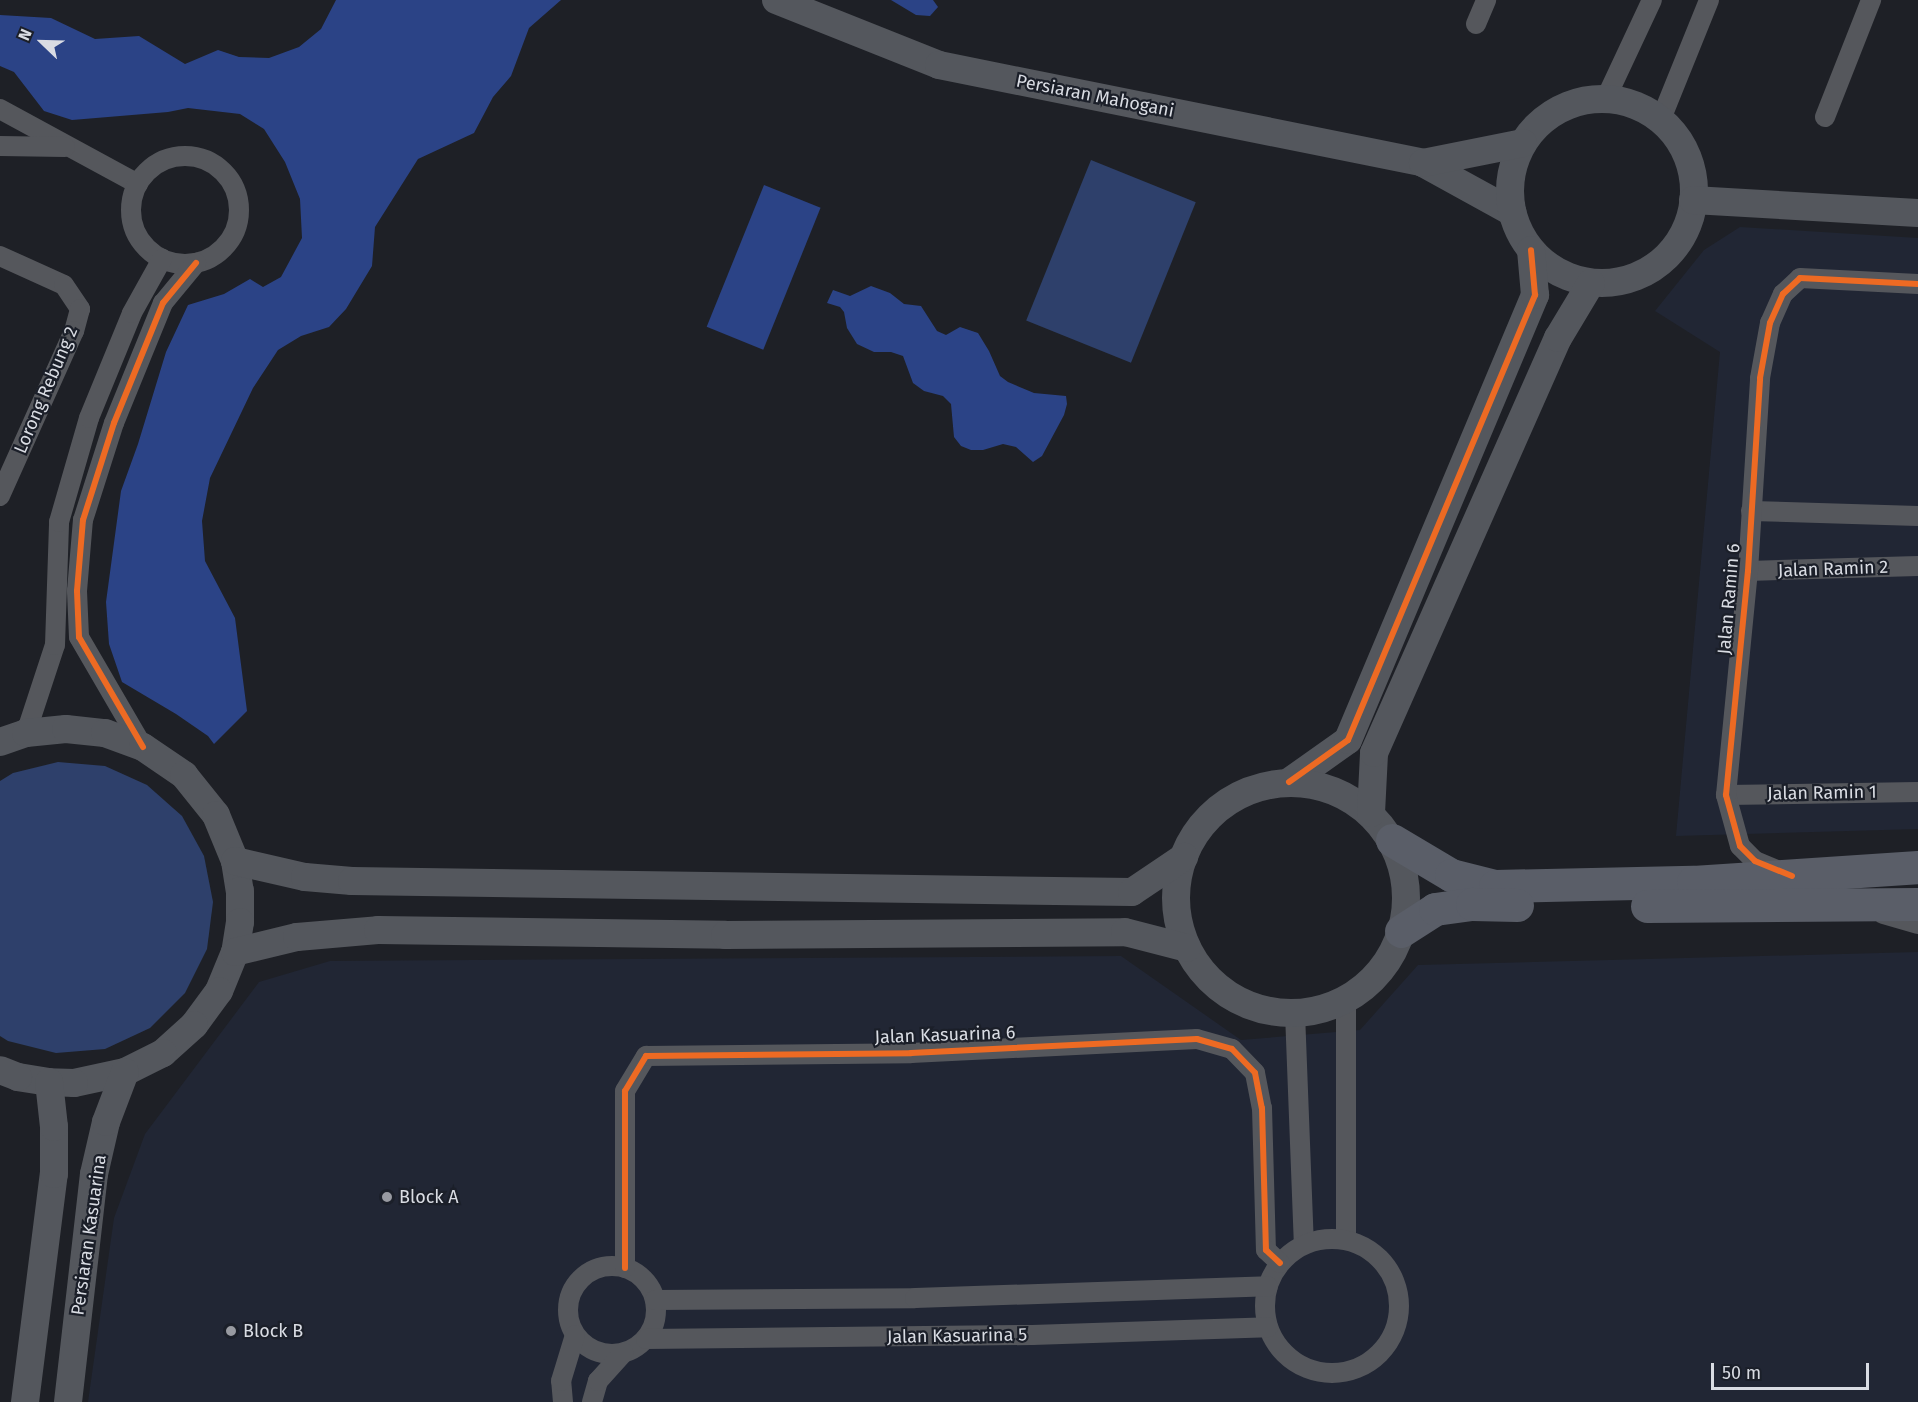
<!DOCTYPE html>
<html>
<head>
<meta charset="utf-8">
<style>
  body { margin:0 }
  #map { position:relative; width:1918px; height:1402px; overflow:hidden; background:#1e2026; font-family:"Fira Sans",sans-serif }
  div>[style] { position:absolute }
  .built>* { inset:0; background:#212634 }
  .green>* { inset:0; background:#2e406b; transform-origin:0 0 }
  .water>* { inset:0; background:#2b4386; transform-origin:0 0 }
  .street>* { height:20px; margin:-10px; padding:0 10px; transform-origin:10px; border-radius:10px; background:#55575c }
  .street>.ring { margin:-10px; padding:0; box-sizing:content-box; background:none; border:20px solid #55575c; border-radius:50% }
  .secondary>* { height:28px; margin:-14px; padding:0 14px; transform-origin:14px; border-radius:14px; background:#54575d }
  .secondary>.ring { margin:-14px; padding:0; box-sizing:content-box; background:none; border:28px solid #54575d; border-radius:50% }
  .highway>* { height:33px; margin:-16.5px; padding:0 16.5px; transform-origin:16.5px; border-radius:16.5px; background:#5a5e68 }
  .cycleway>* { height:6px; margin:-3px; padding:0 3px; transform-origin:3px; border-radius:3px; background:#ed6a23 }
  .dots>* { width:16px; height:16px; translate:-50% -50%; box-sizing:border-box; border:3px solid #1b1f29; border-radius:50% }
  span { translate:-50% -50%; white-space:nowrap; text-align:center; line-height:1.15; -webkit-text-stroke:4.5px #1b1f29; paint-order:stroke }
  .street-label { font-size:18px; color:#d9dce3 }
  .poi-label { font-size:18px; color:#d9dce3 }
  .left { translate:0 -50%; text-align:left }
  .north { position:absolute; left:12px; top:12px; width:60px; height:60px; -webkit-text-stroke:4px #1b1f29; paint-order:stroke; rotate:293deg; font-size:16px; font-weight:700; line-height:24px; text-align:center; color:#d9dce3 }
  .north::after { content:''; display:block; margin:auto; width:21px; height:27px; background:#d9dce3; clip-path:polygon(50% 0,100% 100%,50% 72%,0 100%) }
  .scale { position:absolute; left:1711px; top:1363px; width:158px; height:27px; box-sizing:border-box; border:3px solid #d9dce3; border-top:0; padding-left:8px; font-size:18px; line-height:21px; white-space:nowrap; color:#d9dce3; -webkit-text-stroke:4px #1b1f29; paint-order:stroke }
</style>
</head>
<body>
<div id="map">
  <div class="built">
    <i style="clip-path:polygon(1740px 227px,1918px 238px,1918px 829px,1676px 836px,1720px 352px,1655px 311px,1704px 250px)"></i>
    <i style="clip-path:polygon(1918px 952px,1918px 1402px,88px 1402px,114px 1218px,145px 1134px,259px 982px,330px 961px,1121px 956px,1241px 1040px,1360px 1030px,1418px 965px)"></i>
  </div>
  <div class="green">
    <i style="left:1091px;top:160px;width:113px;height:173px;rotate:22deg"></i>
    <i style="clip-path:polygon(58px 762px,105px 766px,147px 785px,182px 816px,204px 856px,213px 902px,207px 949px,185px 993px,150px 1028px,105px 1049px,56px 1053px,8px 1041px,0 1036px,0 781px,13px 773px)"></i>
  </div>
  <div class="water">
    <i style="clip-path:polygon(336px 0,561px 0,529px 28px,511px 76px,493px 97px,474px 133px,418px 159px,375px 227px,372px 266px,346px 309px,329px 327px,301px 336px,278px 350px,253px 388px,210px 478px,202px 521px,205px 561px,235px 618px,247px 711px,214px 744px,208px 736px,176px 714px,122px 682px,109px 644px,106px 602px,121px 491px,138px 444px,166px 352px,188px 305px,224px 294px,250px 279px,263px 287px,281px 277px,302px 238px,300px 199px,285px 162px,264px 129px,240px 114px,188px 108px,168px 112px,72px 120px,44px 111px,14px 72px,0 66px,0 15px,51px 18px,95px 39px,139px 36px,185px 64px,218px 50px,239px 57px,269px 58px,299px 47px,321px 29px)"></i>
    <i style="clip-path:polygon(891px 0,933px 0,938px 7px,930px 16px,916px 15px)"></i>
    <i style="left:764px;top:185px;width:61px;height:153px;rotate:22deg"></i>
    <i style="clip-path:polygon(871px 286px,890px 293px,904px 304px,921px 306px,937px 331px,946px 335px,960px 327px,978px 333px,989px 351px,1000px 376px,1008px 382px,1034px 393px,1066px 396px,1067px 404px,1064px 415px,1042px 456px,1033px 462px,1016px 447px,1003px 444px,983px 450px,971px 450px,961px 446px,954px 437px,951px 404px,943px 396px,924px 391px,913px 383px,903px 356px,891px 352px,874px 352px,857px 344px,847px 328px,844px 312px,840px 307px,827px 303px,833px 290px,850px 296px)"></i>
  </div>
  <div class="street">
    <i style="left:1476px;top:24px;width:26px;rotate:-67deg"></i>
    <i style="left:1606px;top:98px;width:108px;rotate:-64.9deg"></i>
    <i style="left:0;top:109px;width:157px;rotate:28.5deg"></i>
    <i style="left:1825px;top:117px;width:126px;rotate:-68.5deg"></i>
    <i style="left:1661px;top:119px;width:128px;rotate:-68deg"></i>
    <i style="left:0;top:146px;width:65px;rotate:0.9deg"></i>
    <i class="ring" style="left:131px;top:156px;width:88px;height:88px"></i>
    <i style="left:0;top:256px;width:70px;rotate:24.4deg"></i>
    <i style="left:64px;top:285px;width:29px;rotate:56deg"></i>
    <i style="left:80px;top:309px;width:23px;rotate:105deg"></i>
    <i style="left:74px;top:331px;width:181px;rotate:114.2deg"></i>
    <i style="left:1751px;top:511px;width:167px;rotate:1.7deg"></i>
    <i style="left:1748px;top:571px;width:170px;rotate:-1.7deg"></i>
    <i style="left:26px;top:733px;width:93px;rotate:-71.8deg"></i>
    <i style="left:55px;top:645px;width:123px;rotate:-88.1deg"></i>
    <i style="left:59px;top:522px;width:108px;rotate:-73.9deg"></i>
    <i style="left:89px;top:418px;width:113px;rotate:-67.7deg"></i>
    <i style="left:132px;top:313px;width:62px;rotate:-60.9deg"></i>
    <i style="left:143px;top:747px;width:127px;rotate:-120.2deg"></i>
    <i style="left:79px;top:637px;width:46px;rotate:-92.5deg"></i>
    <i style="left:77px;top:591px;width:71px;rotate:-85.2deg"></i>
    <i style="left:83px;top:520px;width:102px;rotate:-72.3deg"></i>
    <i style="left:114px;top:423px;width:130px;rotate:-67.8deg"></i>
    <i style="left:163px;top:303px;width:52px;rotate:-50.5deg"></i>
    <i style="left:1726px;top:795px;width:192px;rotate:-0.9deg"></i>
    <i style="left:1779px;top:871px;width:26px;rotate:-157deg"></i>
    <i style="left:1755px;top:861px;width:21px;rotate:-135deg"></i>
    <i style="left:1740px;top:846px;width:53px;rotate:-105.4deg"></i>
    <i style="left:1726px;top:795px;width:225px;rotate:-84.4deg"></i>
    <i style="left:1748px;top:571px;width:193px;rotate:-86.4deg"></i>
    <i style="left:1760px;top:378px;width:56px;rotate:-79.7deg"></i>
    <i style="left:1770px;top:323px;width:32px;rotate:-66deg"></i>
    <i style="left:1783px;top:294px;width:23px;rotate:-43deg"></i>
    <i style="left:1800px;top:278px;width:118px;rotate:2.9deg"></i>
    <i style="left:1883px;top:914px;width:36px;rotate:16deg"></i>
    <i style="left:1346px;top:1000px;width:239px;rotate:90deg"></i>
    <i style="left:1295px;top:1013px;width:231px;rotate:87.8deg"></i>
    <i class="ring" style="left:1265px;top:1239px;width:114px;height:114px"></i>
    <i class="ring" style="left:568px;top:1266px;width:68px;height:68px"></i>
    <i style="left:625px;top:1268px;width:177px;rotate:-90deg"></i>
    <i style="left:625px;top:1091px;width:41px;rotate:-59deg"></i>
    <i style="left:646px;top:1056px;width:265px;rotate:-0.6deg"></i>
    <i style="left:911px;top:1053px;width:286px;rotate:-2.8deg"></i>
    <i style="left:1197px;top:1039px;width:36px;rotate:16deg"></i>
    <i style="left:1232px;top:1049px;width:33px;rotate:46deg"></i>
    <i style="left:1255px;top:1073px;width:36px;rotate:79deg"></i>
    <i style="left:1262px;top:1108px;width:142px;rotate:88.4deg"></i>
    <i style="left:1266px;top:1250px;width:19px;rotate:43deg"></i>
    <i style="left:655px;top:1300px;width:260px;rotate:-0.4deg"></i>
    <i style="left:915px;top:1298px;width:353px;rotate:-1.9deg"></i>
    <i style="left:646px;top:1339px;width:386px;rotate:-0.6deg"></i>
    <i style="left:1032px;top:1335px;width:236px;rotate:-1.9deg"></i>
    <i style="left:563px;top:1402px;width:21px;rotate:-95deg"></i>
    <i style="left:561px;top:1381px;width:48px;rotate:-73.1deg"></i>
    <i style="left:592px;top:1402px;width:22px;rotate:-74deg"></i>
    <i style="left:598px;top:1381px;width:38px;rotate:-48deg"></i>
  </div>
  <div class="secondary">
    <i style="left:776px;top:0;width:175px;rotate:21.7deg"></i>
    <i style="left:939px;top:65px;width:494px;rotate:11.4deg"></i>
    <i style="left:1423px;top:163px;width:102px;rotate:28.8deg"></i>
    <i class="ring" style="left:1510px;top:99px;width:156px;height:156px"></i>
    <i style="left:1423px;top:163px;width:102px;rotate:-11.3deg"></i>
    <i style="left:1693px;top:200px;width:225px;rotate:3.3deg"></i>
    <i style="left:0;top:742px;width:28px;rotate:-19deg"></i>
    <i style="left:26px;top:733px;width:40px;rotate:-5.7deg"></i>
    <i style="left:66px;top:729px;width:39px;rotate:6deg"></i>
    <i style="left:105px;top:733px;width:40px;rotate:20.2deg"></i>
    <i style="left:143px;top:747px;width:50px;rotate:34.3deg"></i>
    <i style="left:184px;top:775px;width:51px;rotate:51.3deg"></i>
    <i style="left:216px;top:815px;width:50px;rotate:67.6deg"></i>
    <i style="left:235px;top:861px;width:30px;rotate:81deg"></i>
    <i style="left:240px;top:891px;width:31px;rotate:90deg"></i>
    <i style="left:240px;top:922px;width:30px;rotate:99deg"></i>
    <i style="left:235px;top:952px;width:42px;rotate:112.3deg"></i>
    <i style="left:219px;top:991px;width:42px;rotate:126.3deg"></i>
    <i style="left:194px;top:1025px;width:42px;rotate:137.9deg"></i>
    <i style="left:163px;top:1053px;width:42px;rotate:153.4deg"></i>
    <i style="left:125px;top:1072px;width:52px;rotate:167.8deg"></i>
    <i style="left:74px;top:1083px;width:25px;rotate:-178deg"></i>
    <i style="left:49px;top:1082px;width:31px;rotate:-171deg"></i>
    <i style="left:18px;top:1077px;width:19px;rotate:-159deg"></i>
    <i style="left:1289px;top:782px;width:72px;rotate:-35.4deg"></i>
    <i style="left:1348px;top:740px;width:483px;rotate:-67.2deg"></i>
    <i style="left:1535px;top:295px;width:45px;rotate:-95.1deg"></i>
    <i class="ring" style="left:1176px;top:783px;width:202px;height:202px"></i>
    <i style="left:1371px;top:813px;width:60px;rotate:-87.1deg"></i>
    <i style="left:1374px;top:753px;width:454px;rotate:-66.1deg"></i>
    <i style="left:1558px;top:338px;width:64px;rotate:-59deg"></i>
    <i style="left:235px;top:861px;width:72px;rotate:12.9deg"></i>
    <i style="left:305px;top:877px;width:47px;rotate:4.9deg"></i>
    <i style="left:352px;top:881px;width:780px;rotate:0.81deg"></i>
    <i style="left:1132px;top:892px;width:63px;rotate:-33.9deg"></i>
    <i style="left:235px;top:952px;width:64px;rotate:-13.6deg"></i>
    <i style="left:297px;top:937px;width:81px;rotate:-4.9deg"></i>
    <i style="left:378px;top:930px;width:347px;rotate:0.8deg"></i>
    <i style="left:725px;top:935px;width:400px;rotate:-0.4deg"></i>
    <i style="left:1125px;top:932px;width:64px;rotate:14.5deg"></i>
    <i style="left:25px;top:1402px;width:230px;rotate:-82.8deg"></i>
    <i style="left:54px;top:1174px;width:47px;rotate:-90deg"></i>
    <i style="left:54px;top:1127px;width:45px;rotate:-96.3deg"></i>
    <i style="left:68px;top:1402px;width:229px;rotate:-83.5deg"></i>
    <i style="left:94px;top:1174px;width:53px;rotate:-77deg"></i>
    <i style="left:106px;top:1122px;width:53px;rotate:-69.2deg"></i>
  </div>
  <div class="highway">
    <i style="left:1392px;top:840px;width:69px;rotate:30.7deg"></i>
    <i style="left:1451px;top:875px;width:45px;rotate:14deg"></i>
    <i style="left:1495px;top:886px;width:198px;rotate:-1.2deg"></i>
    <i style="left:1693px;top:882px;width:225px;rotate:-3.8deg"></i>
    <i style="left:1647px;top:906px;width:271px;rotate:-0.4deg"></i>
    <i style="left:1401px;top:931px;width:40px;rotate:-32.9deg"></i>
    <i style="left:1435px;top:909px;width:37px;rotate:-8deg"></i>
    <i style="left:1472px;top:904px;width:45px;rotate:1.3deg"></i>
  </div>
  <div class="cycleway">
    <i style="left:143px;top:747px;width:127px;rotate:-120.2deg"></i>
    <i style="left:79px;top:637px;width:46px;rotate:-92.5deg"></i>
    <i style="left:77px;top:591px;width:71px;rotate:-85.2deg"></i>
    <i style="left:83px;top:520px;width:102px;rotate:-72.3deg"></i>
    <i style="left:114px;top:423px;width:130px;rotate:-67.8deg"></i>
    <i style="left:163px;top:303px;width:52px;rotate:-50.5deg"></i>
    <i style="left:1289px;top:782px;width:72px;rotate:-35.4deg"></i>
    <i style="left:1348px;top:740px;width:483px;rotate:-67.2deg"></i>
    <i style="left:1535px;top:295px;width:45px;rotate:-95.1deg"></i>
    <i style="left:1792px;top:876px;width:40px;rotate:-158deg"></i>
    <i style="left:1755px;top:861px;width:21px;rotate:-135deg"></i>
    <i style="left:1740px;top:846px;width:53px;rotate:-105.4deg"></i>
    <i style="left:1726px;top:795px;width:225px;rotate:-84.4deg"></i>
    <i style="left:1748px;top:571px;width:193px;rotate:-86.4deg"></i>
    <i style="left:1760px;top:378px;width:56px;rotate:-79.7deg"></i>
    <i style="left:1770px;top:323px;width:32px;rotate:-66deg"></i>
    <i style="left:1783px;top:294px;width:23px;rotate:-43deg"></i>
    <i style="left:1800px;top:278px;width:118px;rotate:2.9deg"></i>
    <i style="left:625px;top:1268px;width:177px;rotate:-90deg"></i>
    <i style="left:625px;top:1091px;width:41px;rotate:-59deg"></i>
    <i style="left:646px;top:1056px;width:265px;rotate:-0.6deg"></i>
    <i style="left:911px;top:1053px;width:286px;rotate:-2.8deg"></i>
    <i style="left:1197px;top:1039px;width:36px;rotate:16deg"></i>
    <i style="left:1232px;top:1049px;width:33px;rotate:46deg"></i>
    <i style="left:1255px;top:1073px;width:36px;rotate:79deg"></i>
    <i style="left:1262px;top:1108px;width:142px;rotate:88.4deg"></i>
    <i style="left:1266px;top:1250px;width:19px;rotate:43deg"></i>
  </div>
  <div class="dots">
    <i style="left:387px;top:1197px;background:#989aa1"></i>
    <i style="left:231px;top:1331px;background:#989aa1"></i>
  </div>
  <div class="street-label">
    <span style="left:1095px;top:96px;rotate:11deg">Persiaran Mahogani</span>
    <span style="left:46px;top:390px;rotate:-67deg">Lorong Rebung 2</span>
    <span style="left:1833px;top:569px;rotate:-2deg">Jalan Ramin 2</span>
    <span style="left:1729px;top:599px;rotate:-85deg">Jalan Ramin 6</span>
    <span style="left:1822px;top:793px;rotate:-1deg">Jalan Ramin 1</span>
    <span style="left:945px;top:1035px;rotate:-2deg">Jalan Kasuarina 6</span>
    <span style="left:89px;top:1235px;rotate:-82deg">Persiaran Kasuarina</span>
    <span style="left:957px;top:1336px;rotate:-1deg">Jalan Kasuarina 5</span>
  </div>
  <div class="poi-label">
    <span class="left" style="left:399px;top:1197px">Block A</span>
    <span class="left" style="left:243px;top:1331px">Block B</span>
  </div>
  <div class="north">N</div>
  <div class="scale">50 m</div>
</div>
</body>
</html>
